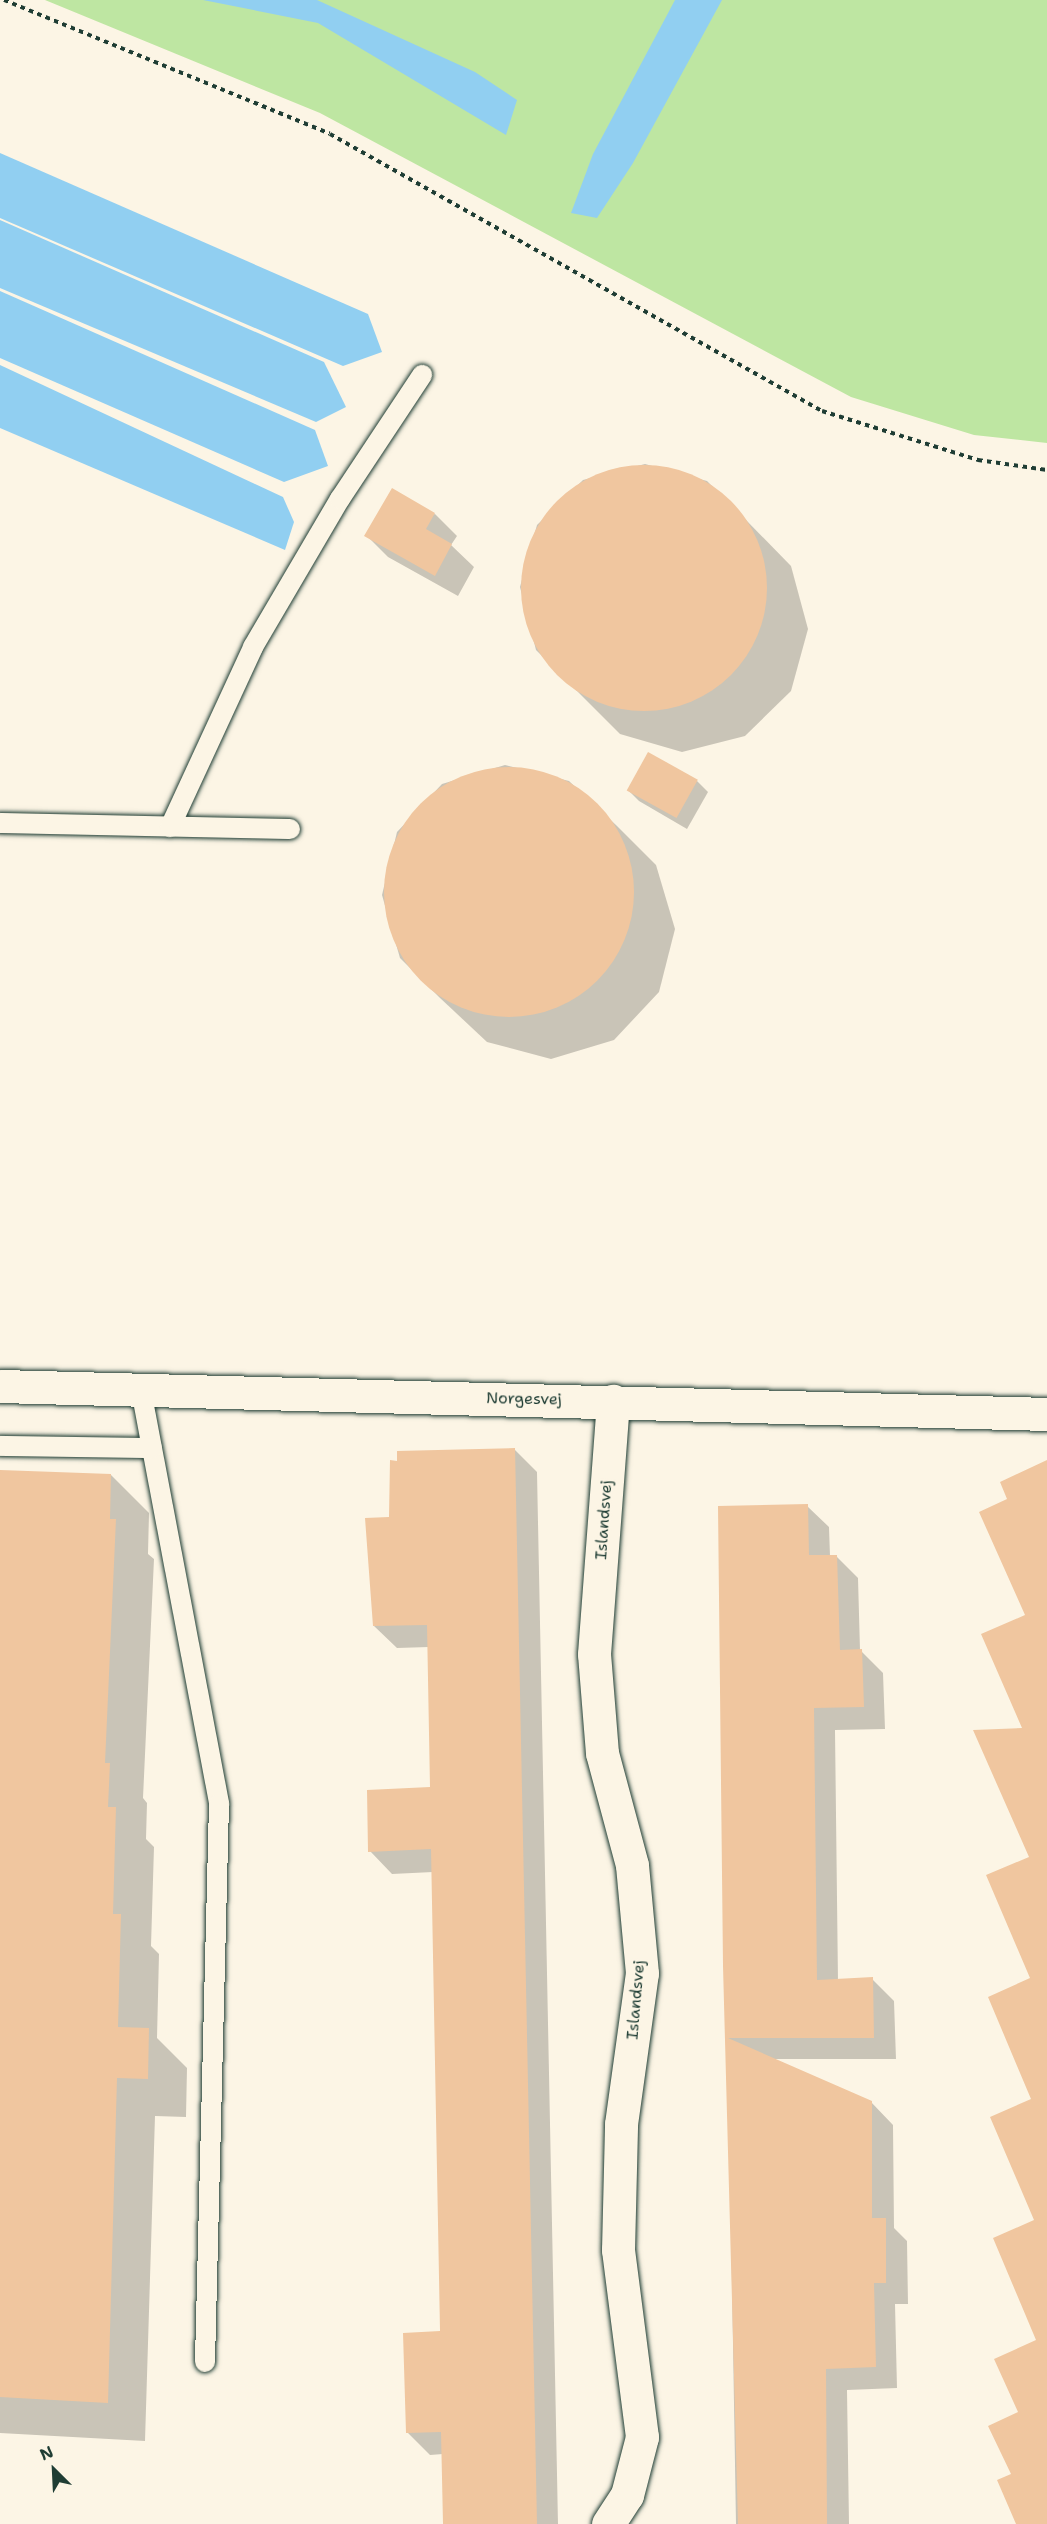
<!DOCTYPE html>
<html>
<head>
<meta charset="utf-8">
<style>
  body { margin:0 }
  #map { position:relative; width:1047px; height:2524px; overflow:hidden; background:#fcf5e5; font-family:"Shantell Sans",sans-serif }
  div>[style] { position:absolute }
  .green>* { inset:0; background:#bee6a2 }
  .water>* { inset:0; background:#91cff1 }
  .shadow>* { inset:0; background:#0003 }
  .building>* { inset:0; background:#f0c69f; transform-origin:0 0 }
  .round { border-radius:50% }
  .path>* { height:4px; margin-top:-2px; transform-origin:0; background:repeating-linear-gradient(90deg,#1f3d34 0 4.5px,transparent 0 9px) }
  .roads { filter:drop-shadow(0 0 2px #1f3d34) drop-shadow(0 0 2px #1f3d34) }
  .service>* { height:20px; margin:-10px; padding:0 10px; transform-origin:10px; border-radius:10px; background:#fcf5e5 }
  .minor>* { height:33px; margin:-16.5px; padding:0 16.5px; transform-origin:16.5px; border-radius:16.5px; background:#fcf5e5 }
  span { translate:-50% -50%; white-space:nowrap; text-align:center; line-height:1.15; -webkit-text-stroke:4.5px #fcf5e5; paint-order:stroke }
  .street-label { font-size:16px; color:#1f3d34 }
  .north { position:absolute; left:24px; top:2440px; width:60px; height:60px; -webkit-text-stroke:4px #fcf5e5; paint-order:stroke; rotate:336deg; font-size:16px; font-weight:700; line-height:24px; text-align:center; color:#1f3d34 }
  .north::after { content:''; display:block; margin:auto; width:21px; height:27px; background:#1f3d34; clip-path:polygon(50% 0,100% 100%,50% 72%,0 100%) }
</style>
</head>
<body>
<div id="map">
  <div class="green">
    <i style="clip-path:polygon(45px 0,1047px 0,1047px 443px,974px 435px,851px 397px,320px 113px)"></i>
  </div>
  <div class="water">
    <i style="clip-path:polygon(203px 0,317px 0,475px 72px,517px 100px,506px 135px,318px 23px)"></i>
    <i style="clip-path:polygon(675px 0,722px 0,633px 163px,597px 218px,571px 213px,593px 154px)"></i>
    <i style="clip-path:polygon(0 153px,368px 314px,382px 352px,343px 366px,0 218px)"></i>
    <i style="clip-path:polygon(0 220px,324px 362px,346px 407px,316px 422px,0 288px)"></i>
    <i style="clip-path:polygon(0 291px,315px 430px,328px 466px,284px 482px,0 358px)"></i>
    <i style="clip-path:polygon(0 365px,283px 497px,294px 522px,285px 550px,0 428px)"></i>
  </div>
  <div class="shadow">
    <i style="clip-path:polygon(645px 464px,707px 481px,746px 520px,791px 566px,808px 629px,791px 691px,745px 736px,682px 752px,620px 734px,536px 650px,520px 587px,537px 525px,583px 480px)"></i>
    <i style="clip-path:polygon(435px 514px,457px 536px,451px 545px,474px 567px,458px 596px,388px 557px,366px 535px)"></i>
    <i style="clip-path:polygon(505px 765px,569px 781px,617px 826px,656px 865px,675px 929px,659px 992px,614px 1040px,551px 1059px,487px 1042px,439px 997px,400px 958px,382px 895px,397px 832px,442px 784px)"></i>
    <i style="clip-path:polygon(697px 781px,708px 792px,687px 829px,639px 801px,628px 790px)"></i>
    <i style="clip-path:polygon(514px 1449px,537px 1472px,558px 2524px,445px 2524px,443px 2454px,430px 2455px,407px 2432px,442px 2332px,433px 1872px,392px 1874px,370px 1851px,432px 1789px,429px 1647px,397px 1648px,374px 1626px,391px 1519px)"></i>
    <i style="clip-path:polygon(0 1472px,111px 1475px,149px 1513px,148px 1554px,154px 1559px,143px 1798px,147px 1803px,146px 1839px,154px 1847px,151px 1946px,159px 1954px,157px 2038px,187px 2068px,186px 2117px,155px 2116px,145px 2441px,0 2433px)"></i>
    <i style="clip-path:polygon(807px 1506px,829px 1527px,830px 1556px,836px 1556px,858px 1578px,860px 1650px,883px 1673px,885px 1729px,835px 1730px,838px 1981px,872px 1979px,894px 2001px,896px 2059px,772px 2059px,871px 2102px,893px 2125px,894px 2228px,907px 2241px,908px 2304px,895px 2304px,897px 2388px,847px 2390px,849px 2524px,736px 2524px,719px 1507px)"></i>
  </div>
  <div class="building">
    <i class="round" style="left:521px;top:465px;width:246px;height:246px"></i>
    <i style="clip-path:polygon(392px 488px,435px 513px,426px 529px,452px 544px,435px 576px,364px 536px)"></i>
    <i style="left:648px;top:752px;width:57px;height:44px;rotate:29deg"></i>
    <i class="round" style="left:384px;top:767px;width:250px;height:250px"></i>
    <i style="clip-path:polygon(515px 1448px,537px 2524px,443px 2524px,441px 2432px,406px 2433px,403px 2333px,440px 2331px,431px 1849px,368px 1852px,367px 1790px,430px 1787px,427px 1625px,373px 1626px,365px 1518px,389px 1517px,390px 1460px,397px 1461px,397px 1451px)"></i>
    <i style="clip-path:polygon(1047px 1460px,1047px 2524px,1016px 2524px,997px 2480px,1011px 2474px,988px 2426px,1018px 2412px,994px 2359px,1036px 2340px,993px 2238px,1034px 2220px,990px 2117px,1031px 2099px,988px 1997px,1030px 1978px,986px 1875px,1029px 1857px,973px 1730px,1022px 1728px,981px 1634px,1025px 1615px,979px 1512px,1007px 1499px,1000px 1482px)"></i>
    <i style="clip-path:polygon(0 1470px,111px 1474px,110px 1519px,116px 1519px,105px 1763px,110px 1763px,108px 1807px,116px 1807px,113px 1914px,121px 1914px,118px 2027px,149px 2028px,148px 2079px,117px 2078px,108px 2403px,0 2397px)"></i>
    <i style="clip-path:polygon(808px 1504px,809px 1555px,837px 1555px,840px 1650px,862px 1649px,864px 1707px,814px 1708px,817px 1980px,873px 1977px,874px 2038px,728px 2038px,872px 2101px,872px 2218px,886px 2218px,886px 2283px,874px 2283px,876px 2367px,826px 2369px,827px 2524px,738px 2524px,723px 1966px,718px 1506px)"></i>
  </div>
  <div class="path">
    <i style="left:4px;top:0;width:352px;rotate:22.3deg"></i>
    <i style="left:330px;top:134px;width:565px;rotate:29.38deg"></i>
    <i style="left:822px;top:411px;width:164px;rotate:17.4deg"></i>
    <i style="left:978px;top:460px;width:70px;rotate:8.2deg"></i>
  </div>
  <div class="roads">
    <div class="service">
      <i style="left:0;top:823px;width:290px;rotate:1.2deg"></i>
      <i style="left:170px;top:827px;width:198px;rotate:-65.2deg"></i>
      <i style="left:253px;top:647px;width:172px;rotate:-59.6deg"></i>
      <i style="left:340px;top:499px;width:149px;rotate:-56.5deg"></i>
      <i style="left:141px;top:1390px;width:421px;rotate:79.3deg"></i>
      <i style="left:219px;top:1804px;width:558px;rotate:91.44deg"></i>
      <i style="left:0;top:1446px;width:152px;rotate:0.8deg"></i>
    </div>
    <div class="minor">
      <i style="left:0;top:1386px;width:1047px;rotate:1.53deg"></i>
      <i style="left:608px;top:2524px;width:35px;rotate:-57deg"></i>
      <i style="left:627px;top:2495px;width:60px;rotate:-75.5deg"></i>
      <i style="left:642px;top:2437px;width:189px;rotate:-97.3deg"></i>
      <i style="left:618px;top:2250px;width:126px;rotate:-88.6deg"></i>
      <i style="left:621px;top:2124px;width:152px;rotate:-82.1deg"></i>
      <i style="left:642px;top:1973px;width:108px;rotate:-95.3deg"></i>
      <i style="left:632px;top:1865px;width:116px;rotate:-105deg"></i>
      <i style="left:602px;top:1753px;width:99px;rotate:-94.6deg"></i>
      <i style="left:594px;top:1654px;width:254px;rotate:-85.7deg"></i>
    </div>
  </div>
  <div class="street-label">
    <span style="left:524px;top:1399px;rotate:1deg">Norgesvej</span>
    <span style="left:604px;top:1520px;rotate:-86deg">Islandsvej</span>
    <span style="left:636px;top:2000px;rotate:-85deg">Islandsvej</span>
  </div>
  <div class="north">N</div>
</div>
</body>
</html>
